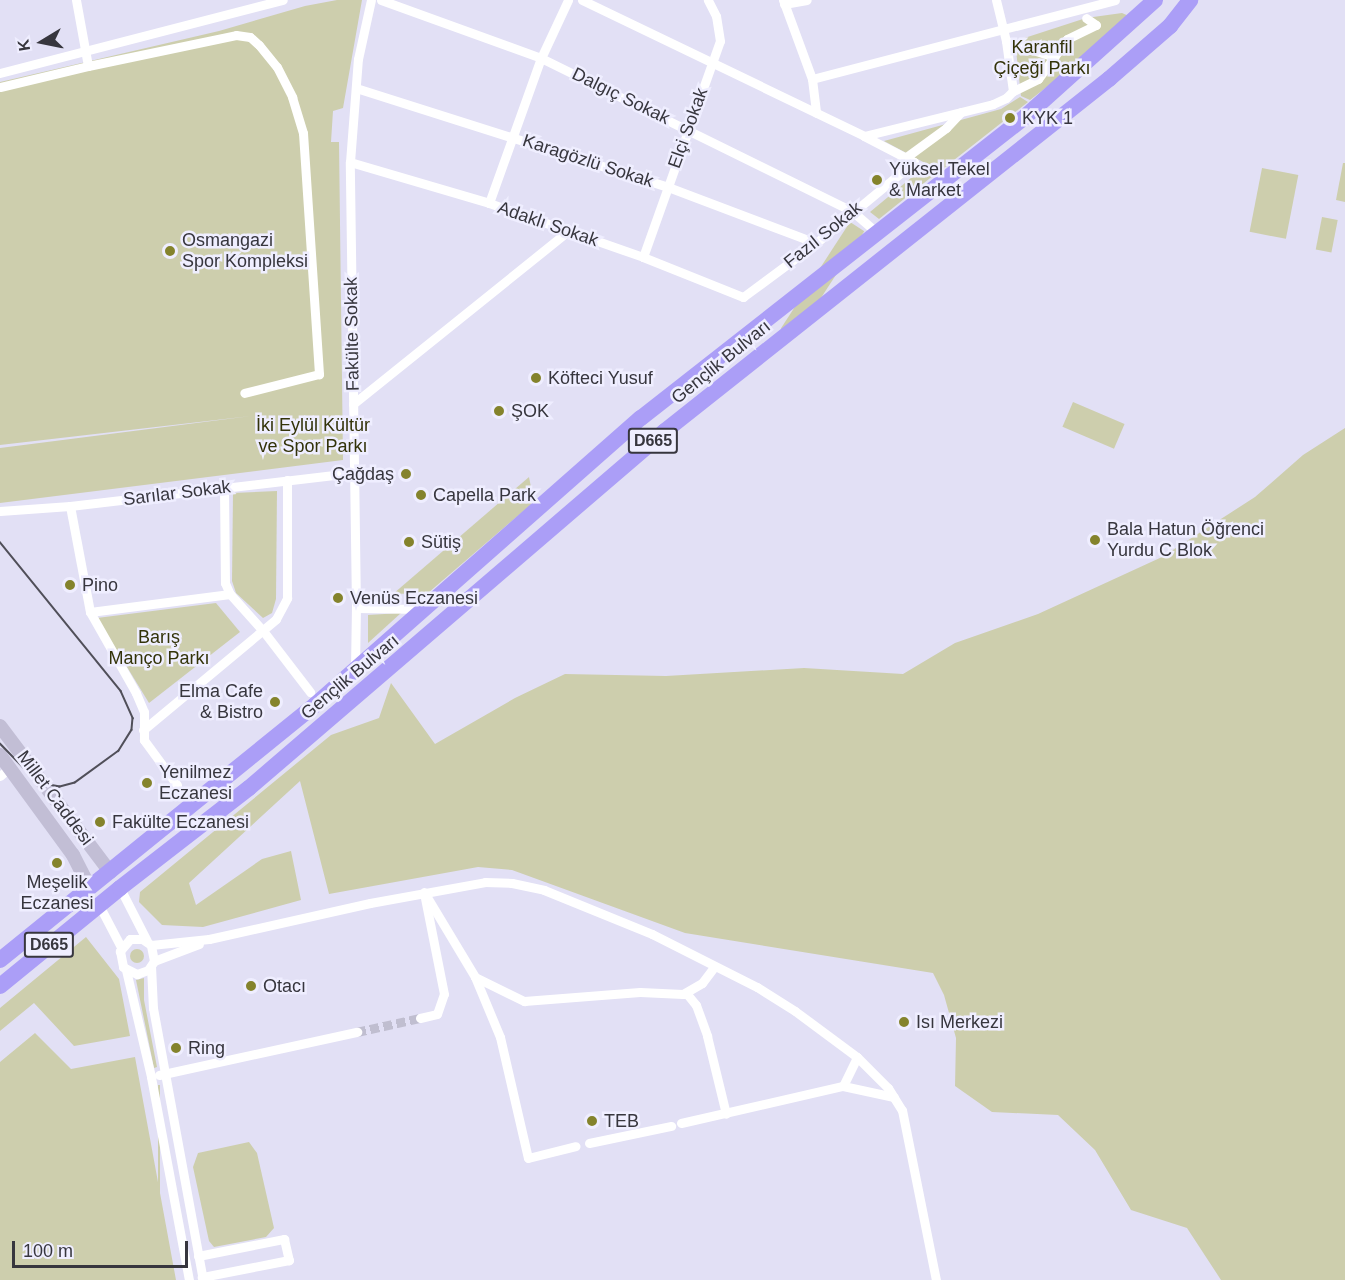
<!DOCTYPE html>
<html>
<head>
<meta charset="utf-8">
<style>
  body { margin:0 }
  #map { position:relative; width:1345px; height:1280px; overflow:hidden; background:#e2e0f5; font-family:Helvetica,sans-serif }
  div>[style] { position:absolute }
  .green>* { inset:0; background:#cdcead; transform-origin:0 0 }
  .round { border-radius:50% }
  .street-tunnel>* { height:9px; margin-top:-4.5px; transform-origin:0; background:repeating-linear-gradient(90deg,#c0bed0 0 9px,transparent 0 13.5px) }
  .street>* { height:9px; margin:-4.5px; padding:0 4.5px; transform-origin:4.5px; border-radius:4.5px; background:#fff }
  .secondary>* { height:14px; margin:-7px; padding:0 7px; transform-origin:7px; border-radius:7px; background:#c2bed5 }
  .highway>* { height:16px; margin:-8px; padding:0 8px; transform-origin:8px; border-radius:8px; background:#ab9ef7 }
  .tram>* { height:1.5px; margin:-0.75px; padding:0 0.75px; transform-origin:0.75px; border-radius:0.75px; background:#504f59 }
  .dots>* { width:16px; height:16px; translate:-50% -50%; box-sizing:border-box; border:3px solid #efeeff; border-radius:50% }
  span { translate:-50% -50%; white-space:nowrap; text-align:center; line-height:1.15; -webkit-text-stroke:5px #efeeff; paint-order:stroke }
  .shield-label span { padding:2px 4px; background:#efeeff; border:2px solid; border-radius:4px; -webkit-text-stroke-width:0 }
  .shield-label { font-size:16px; color:#37363e; font-weight:700 }
  .park-label { font-size:18px; color:#333309 }
  .street-label { font-size:18px; color:#37363e }
  .poi-label { font-size:18px; color:#37363e }
  .left { translate:0 -50%; text-align:left }
  .right { translate:-100% -50%; text-align:right }
  .north { position:absolute; left:12px; top:12px; width:60px; height:60px; -webkit-text-stroke:4px #efeeff; paint-order:stroke; rotate:260deg; font-size:16px; font-weight:700; line-height:24px; text-align:center; color:#37363e }
  .north::after { content:''; display:block; margin:auto; width:21px; height:27px; background:#37363e; clip-path:polygon(50% 0,100% 100%,50% 72%,0 100%) }
  .scale { position:absolute; left:12px; top:1241px; width:176px; height:27px; box-sizing:border-box; border:3px solid #37363e; border-top:0; padding-left:8px; font-size:18px; line-height:21px; white-space:nowrap; color:#37363e; -webkit-text-stroke:4px #efeeff; paint-order:stroke }
</style>
</head>
<body>
<div id="map">
  <div class="green">
    <i style="clip-path:polygon(337px 0,362px 0,343px 108px,333px 111px,331px 142px,339px 142px,343px 460px,0 503px,0 448px,251px 416px,0 445px,0 82px,219px 31px,305px 6px)"></i>
    <i style="clip-path:polygon(1122px 13px,1131px 17px,1084px 58px,1030px 100px,1021px 96px,1015px 41px,1086px 18px)"></i>
    <i style="clip-path:polygon(1020px 97px,1028px 102px,940px 171px,884px 141px,1001px 109px)"></i>
    <i style="clip-path:polygon(1343px 163px,1345px 163px,1345px 202px,1336px 200px)"></i>
    <i style="clip-path:polygon(923px 168px,934px 175px,879px 219px,870px 212px)"></i>
    <i style="left:1262px;top:168px;width:37px;height:65px;rotate:11deg"></i>
    <i style="left:1322px;top:217px;width:16px;height:33px;rotate:11deg"></i>
    <i style="left:850px;top:222px;width:17px;height:127px;rotate:33deg"></i>
    <i style="left:1073px;top:402px;width:56px;height:27px;rotate:23deg"></i>
    <i style="clip-path:polygon(1345px 428px,1345px 1280px,1221px 1280px,1187px 1228px,1131px 1210px,1095px 1150px,1058px 1115px,992px 1112px,955px 1086px,956px 1038px,944px 995px,933px 973px,685px 933px,512px 870px,478px 867px,329px 894px,300px 781px,189px 883px,196px 905px,262px 859px,291px 851px,301px 900px,203px 927px,162px 925px,139px 902px,140px 892px,331px 735px,379px 718px,391px 683px,435px 744px,515px 698px,565px 674px,666px 676px,804px 668px,903px 674px,955px 643px,1038px 614px,1162px 557px,1255px 497px,1303px 455px)"></i>
    <i style="clip-path:polygon(529px 477px,534px 502px,428px 593px,393px 594px)"></i>
    <i style="clip-path:polygon(277px 491px,276px 599px,272px 613px,263px 618px,236px 593px,232px 581px,233px 493px)"></i>
    <i style="clip-path:polygon(216px 603px,240px 632px,149px 703px,97px 618px)"></i>
    <i style="clip-path:polygon(401px 613px,368px 643px,368px 615px)"></i>
    <i style="clip-path:polygon(86px 937px,119px 979px,130px 1036px,74px 1046px,34px 1003px,0 1031px,0 1008px)"></i>
    <i class="round" style="left:130px;top:949px;width:14px;height:14px"></i>
    <i style="clip-path:polygon(144px 978px,144px 1000px,157px 1067px,154px 1068px,136px 980px)"></i>
    <i style="clip-path:polygon(35px 1033px,71px 1069px,135px 1057px,176px 1280px,0 1280px,0 1062px)"></i>
    <i style="left:158px;top:1085px;width:2px;height:162px"></i>
    <i style="clip-path:polygon(249px 1142px,257px 1153px,274px 1228px,266px 1237px,214px 1247px,209px 1241px,193px 1167px,198px 1153px)"></i>
  </div>
  <div class="street-tunnel">
    <i style="left:357px;top:1032px;width:65px;rotate:-12.5deg"></i>
  </div>
  <div class="street">
    <i style="left:76px;top:0;width:67px;rotate:79.7deg"></i>
    <i style="left:88px;top:66px;width:151px;rotate:-11.8deg"></i>
    <i style="left:236px;top:35px;width:14px;rotate:8deg"></i>
    <i style="left:250px;top:37px;width:12px;rotate:42deg"></i>
    <i style="left:259px;top:45px;width:28px;rotate:51deg"></i>
    <i style="left:277px;top:67px;width:34px;rotate:63deg"></i>
    <i style="left:292px;top:97px;width:38px;rotate:73deg"></i>
    <i style="left:303px;top:133px;width:242px;rotate:86.2deg"></i>
    <i style="left:319px;top:374px;width:77px;rotate:165.8deg"></i>
    <i style="left:381px;top:0;width:170px;rotate:19.9deg"></i>
    <i style="left:541px;top:58px;width:347px;rotate:26.2deg"></i>
    <i style="left:852px;top:211px;width:33px;rotate:41deg"></i>
    <i style="left:582px;top:0;width:313px;rotate:25.7deg"></i>
    <i style="left:864px;top:136px;width:133px;rotate:-13.9deg"></i>
    <i style="left:993px;top:104px;width:14px;rotate:-25deg"></i>
    <i style="left:1006px;top:98px;width:10px;rotate:-45deg"></i>
    <i style="left:1013px;top:91px;width:50px;rotate:-98deg"></i>
    <i style="left:1006px;top:41px;width:42px;rotate:-103.7deg"></i>
    <i style="left:783px;top:0;width:84px;rotate:69.8deg"></i>
    <i style="left:812px;top:79px;width:34px;rotate:83deg"></i>
    <i style="left:784px;top:4px;width:23px;rotate:-10deg"></i>
    <i style="left:1006px;top:41px;width:51px;rotate:18.4deg"></i>
    <i style="left:1054px;top:57px;width:27px;rotate:126deg"></i>
    <i style="left:1038px;top:79px;width:28px;rotate:154deg"></i>
    <i style="left:1054px;top:57px;width:22px;rotate:-54deg"></i>
    <i style="left:1067px;top:39px;width:32px;rotate:-26deg"></i>
    <i style="left:1096px;top:25px;width:12px;rotate:-145deg"></i>
    <i style="left:0;top:73px;width:292px;rotate:-14.5deg"></i>
    <i style="left:812px;top:79px;width:313px;rotate:-14.6deg"></i>
    <i style="left:0;top:87px;width:90px;rotate:-13.4deg"></i>
    <i style="left:356px;top:88px;width:327px;rotate:17.6deg"></i>
    <i style="left:668px;top:187px;width:158px;rotate:20.7deg"></i>
    <i style="left:905px;top:158px;width:51px;rotate:-36.2deg"></i>
    <i style="left:946px;top:128px;width:22px;rotate:-47deg"></i>
    <i style="left:350px;top:162px;width:145px;rotate:16.4deg"></i>
    <i style="left:489px;top:203px;width:163px;rotate:19.3deg"></i>
    <i style="left:643px;top:257px;width:108px;rotate:21.8deg"></i>
    <i style="left:743px;top:297px;width:91px;rotate:-36.5deg"></i>
    <i style="left:816px;top:243px;width:127px;rotate:-39.6deg"></i>
    <i style="left:914px;top:162px;width:56px;rotate:-152.5deg"></i>
    <i style="left:489px;top:203px;width:154px;rotate:-70.3deg"></i>
    <i style="left:541px;top:58px;width:64px;rotate:-65deg"></i>
    <i style="left:643px;top:257px;width:229px;rotate:-70.4deg"></i>
    <i style="left:720px;top:41px;width:25px;rotate:-99deg"></i>
    <i style="left:716px;top:16px;width:18px;rotate:-117deg"></i>
    <i style="left:353px;top:404px;width:276px;rotate:-38.8deg"></i>
    <i style="left:224px;top:488px;width:95px;rotate:89.4deg"></i>
    <i style="left:225px;top:583px;width:12px;rotate:66deg"></i>
    <i style="left:230px;top:594px;width:51px;rotate:48.2deg"></i>
    <i style="left:264px;top:632px;width:76px;rotate:52.5deg"></i>
    <i style="left:70px;top:506px;width:108px;rotate:79.3deg"></i>
    <i style="left:0;top:511px;width:70px;rotate:-4.1deg"></i>
    <i style="left:70px;top:506px;width:285px;rotate:-6.7deg"></i>
    <i style="left:356px;top:608px;width:68px;rotate:0.8deg"></i>
    <i style="left:355px;top:669px;width:61px;rotate:-89.1deg"></i>
    <i style="left:356px;top:608px;width:446px;rotate:-90.8deg"></i>
    <i style="left:350px;top:162px;width:103px;rotate:-85.6deg"></i>
    <i style="left:358px;top:59px;width:60px;rotate:-77.6deg"></i>
    <i style="left:143px;top:730px;width:173px;rotate:-39.8deg"></i>
    <i style="left:276px;top:619px;width:24px;rotate:-62deg"></i>
    <i style="left:287px;top:598px;width:118px;rotate:-90deg"></i>
    <i style="left:0;top:776px;width:13px;rotate:-42deg"></i>
    <i style="left:177px;top:785px;width:56px;rotate:-126.3deg"></i>
    <i style="left:144px;top:740px;width:28px;rotate:-90deg"></i>
    <i style="left:144px;top:712px;width:21px;rotate:-113deg"></i>
    <i style="left:136px;top:693px;width:93px;rotate:-119.6deg"></i>
    <i style="left:90px;top:612px;width:141px;rotate:-7.3deg"></i>
    <i style="left:120px;top:888px;width:59px;rotate:63deg"></i>
    <i style="left:424px;top:892px;width:99px;rotate:59deg"></i>
    <i style="left:475px;top:977px;width:65px;rotate:67.4deg"></i>
    <i style="left:500px;top:1037px;width:124px;rotate:77deg"></i>
    <i style="left:528px;top:1158px;width:49px;rotate:-14deg"></i>
    <i style="left:99px;top:905px;width:47px;rotate:62.4deg"></i>
    <i style="left:151px;top:945px;width:58px;rotate:-5.9deg"></i>
    <i style="left:209px;top:939px;width:165px;rotate:-12.6deg"></i>
    <i style="left:370px;top:903px;width:117px;rotate:-10.3deg"></i>
    <i style="left:485px;top:882px;width:27px;rotate:2deg"></i>
    <i style="left:512px;top:883px;width:33px;rotate:12deg"></i>
    <i style="left:544px;top:890px;width:117px;rotate:22.2deg"></i>
    <i style="left:652px;top:934px;width:118px;rotate:26.8deg"></i>
    <i style="left:757px;top:987px;width:45px;rotate:32.3deg"></i>
    <i style="left:795px;top:1011px;width:77px;rotate:36.6deg"></i>
    <i style="left:857px;top:1057px;width:44px;rotate:45deg"></i>
    <i style="left:888px;top:1088px;width:26px;rotate:58deg"></i>
    <i style="left:902px;top:1110px;width:173px;rotate:78.7deg"></i>
    <i style="left:154px;top:961px;width:16px;rotate:-101deg"></i>
    <i style="left:151px;top:945px;width:11px;rotate:-146deg"></i>
    <i style="left:142px;top:939px;width:12px;rotate:180deg"></i>
    <i style="left:130px;top:939px;width:16px;rotate:130deg"></i>
    <i style="left:120px;top:951px;width:16px;rotate:79deg"></i>
    <i style="left:123px;top:967px;width:16px;rotate:27deg"></i>
    <i style="left:137px;top:974px;width:12px;rotate:-20deg"></i>
    <i style="left:148px;top:970px;width:11px;rotate:-56deg"></i>
    <i style="left:154px;top:961px;width:48px;rotate:-20.7deg"></i>
    <i style="left:151px;top:966px;width:42px;rotate:87.3deg"></i>
    <i style="left:153px;top:1008px;width:277px;rotate:79.6deg"></i>
    <i style="left:126px;top:970px;width:110px;rotate:76.8deg"></i>
    <i style="left:151px;top:1077px;width:207px;rotate:79.4deg"></i>
    <i style="left:475px;top:977px;width:55px;rotate:26.1deg"></i>
    <i style="left:524px;top:1001px;width:116px;rotate:-4.4deg"></i>
    <i style="left:640px;top:992px;width:43px;rotate:2.7deg"></i>
    <i style="left:683px;top:994px;width:22px;rotate:-30deg"></i>
    <i style="left:702px;top:983px;width:21px;rotate:-53deg"></i>
    <i style="left:687px;top:994px;width:14px;rotate:51deg"></i>
    <i style="left:696px;top:1005px;width:33px;rotate:70deg"></i>
    <i style="left:707px;top:1036px;width:80px;rotate:76.3deg"></i>
    <i style="left:420px;top:1018px;width:17px;rotate:-13deg"></i>
    <i style="left:437px;top:1014px;width:21px;rotate:-71deg"></i>
    <i style="left:444px;top:994px;width:98px;rotate:-101.2deg"></i>
    <i style="left:159px;top:1075px;width:203px;rotate:-12.3deg"></i>
    <i style="left:843px;top:1086px;width:52px;rotate:12.2deg"></i>
    <i style="left:681px;top:1123px;width:166px;rotate:-12.9deg"></i>
    <i style="left:843px;top:1086px;width:32px;rotate:-64deg"></i>
    <i style="left:589px;top:1143px;width:84px;rotate:-11.7deg"></i>
    <i style="left:198px;top:1256px;width:88px;rotate:-11.2deg"></i>
    <i style="left:284px;top:1239px;width:22px;rotate:77deg"></i>
    <i style="left:289px;top:1260px;width:89px;rotate:168.9deg"></i>
  </div>
  <div class="secondary">
    <i style="left:0;top:726px;width:183px;rotate:53deg"></i>
    <i style="left:0;top:755px;width:124px;rotate:53.9deg"></i>
    <i style="left:73px;top:855px;width:37px;rotate:63deg"></i>
  </div>
  <div class="highway">
    <i style="left:0;top:960px;width:405px;rotate:-39deg"></i>
    <i style="left:315px;top:705px;width:434px;rotate:-41.4deg"></i>
    <i style="left:641px;top:418px;width:491px;rotate:-38.1deg"></i>
    <i style="left:1027px;top:115px;width:172px;rotate:-41.9deg"></i>
    <i style="left:0;top:986px;width:155px;rotate:-39.2deg"></i>
    <i style="left:120px;top:888px;width:163px;rotate:-37.8deg"></i>
    <i style="left:249px;top:788px;width:548px;rotate:-40.64deg"></i>
    <i style="left:665px;top:431px;width:567px;rotate:-38.41deg"></i>
    <i style="left:1109px;top:79px;width:81px;rotate:-41deg"></i>
    <i style="left:1170px;top:26px;width:33px;rotate:-52deg"></i>
  </div>
  <div class="tram">
    <i style="left:0;top:542px;width:192px;rotate:50.9deg"></i>
    <i style="left:121px;top:691px;width:30px;rotate:66deg"></i>
    <i style="left:133px;top:718px;width:12px;rotate:95deg"></i>
    <i style="left:132px;top:730px;width:25px;rotate:122deg"></i>
    <i style="left:119px;top:751px;width:54px;rotate:144deg"></i>
    <i style="left:75px;top:783px;width:16px;rotate:165deg"></i>
    <i style="left:60px;top:787px;width:22px;rotate:-170deg"></i>
    <i style="left:38px;top:783px;width:54px;rotate:-134.3deg"></i>
  </div>
  <div class="dots">
    <i style="left:1010px;top:118px;background:#84832c"></i>
    <i style="left:877px;top:180px;background:#84832c"></i>
    <i style="left:170px;top:251px;background:#84832c"></i>
    <i style="left:536px;top:378px;background:#84832c"></i>
    <i style="left:499px;top:411px;background:#84832c"></i>
    <i style="left:406px;top:474px;background:#84832c"></i>
    <i style="left:421px;top:495px;background:#84832c"></i>
    <i style="left:1095px;top:540px;background:#84832c"></i>
    <i style="left:409px;top:542px;background:#84832c"></i>
    <i style="left:70px;top:585px;background:#84832c"></i>
    <i style="left:338px;top:598px;background:#84832c"></i>
    <i style="left:275px;top:702px;background:#84832c"></i>
    <i style="left:147px;top:783px;background:#84832c"></i>
    <i style="left:100px;top:822px;background:#84832c"></i>
    <i style="left:57px;top:863px;background:#84832c"></i>
    <i style="left:251px;top:986px;background:#84832c"></i>
    <i style="left:904px;top:1022px;background:#84832c"></i>
    <i style="left:176px;top:1048px;background:#84832c"></i>
    <i style="left:592px;top:1121px;background:#84832c"></i>
  </div>
  <div class="shield-label">
    <span style="left:653px;top:441px">D665</span>
    <span style="left:49px;top:945px">D665</span>
  </div>
  <div class="park-label">
    <span style="left:1042px;top:58px">Karanfil<br>Çiçeği Parkı</span>
    <span style="left:313px;top:436px">İki Eylül Kültür<br>ve Spor Parkı</span>
    <span style="left:159px;top:648px">Barış<br>Manço Parkı</span>
  </div>
  <div class="street-label">
    <span style="left:621px;top:96px;rotate:26deg">Dalgıç Sokak</span>
    <span style="left:688px;top:128px;rotate:-70deg">Elçi Sokak</span>
    <span style="left:588px;top:161px;rotate:18deg">Karagözlü Sokak</span>
    <span style="left:548px;top:224px;rotate:19deg">Adaklı Sokak</span>
    <span style="left:823px;top:235px;rotate:-39deg">Fazıl Sokak</span>
    <span style="left:352px;top:334px;rotate:-91deg">Fakülte Sokak</span>
    <span style="left:721px;top:362px;rotate:-39deg">Gençlik Bulvarı</span>
    <span style="left:177px;top:493px;rotate:-7deg">Sarılar Sokak</span>
    <span style="left:350px;top:677px;rotate:-40deg">Gençlik Bulvarı</span>
    <span style="left:55px;top:798px;rotate:53deg">Millet Caddesi</span>
  </div>
  <div class="poi-label">
    <span class="left" style="left:1022px;top:118px">KYK 1</span>
    <span class="left" style="left:889px;top:180px">Yüksel Tekel<br>&amp; Market</span>
    <span class="left" style="left:182px;top:251px">Osmangazi<br>Spor Kompleksi</span>
    <span class="left" style="left:548px;top:378px">Köfteci Yusuf</span>
    <span class="left" style="left:511px;top:411px">ŞOK</span>
    <span class="right" style="left:394px;top:474px">Çağdaş</span>
    <span class="left" style="left:433px;top:495px">Capella Park</span>
    <span class="left" style="left:1107px;top:540px">Bala Hatun Öğrenci<br>Yurdu C Blok</span>
    <span class="left" style="left:421px;top:542px">Sütiş</span>
    <span class="left" style="left:82px;top:585px">Pino</span>
    <span class="left" style="left:350px;top:598px">Venüs Eczanesi</span>
    <span class="right" style="left:263px;top:702px">Elma Cafe<br>&amp; Bistro</span>
    <span class="left" style="left:159px;top:783px">Yenilmez<br>Eczanesi</span>
    <span class="left" style="left:112px;top:822px">Fakülte Eczanesi</span>
    <span style="left:57px;top:893px">Meşelik<br>Eczanesi</span>
    <span class="left" style="left:263px;top:986px">Otacı</span>
    <span class="left" style="left:916px;top:1022px">Isı Merkezi</span>
    <span class="left" style="left:188px;top:1048px">Ring</span>
    <span class="left" style="left:604px;top:1121px">TEB</span>
  </div>
  <div class="north">K</div>
  <div class="scale">100 m</div>
</div>
</body>
</html>
